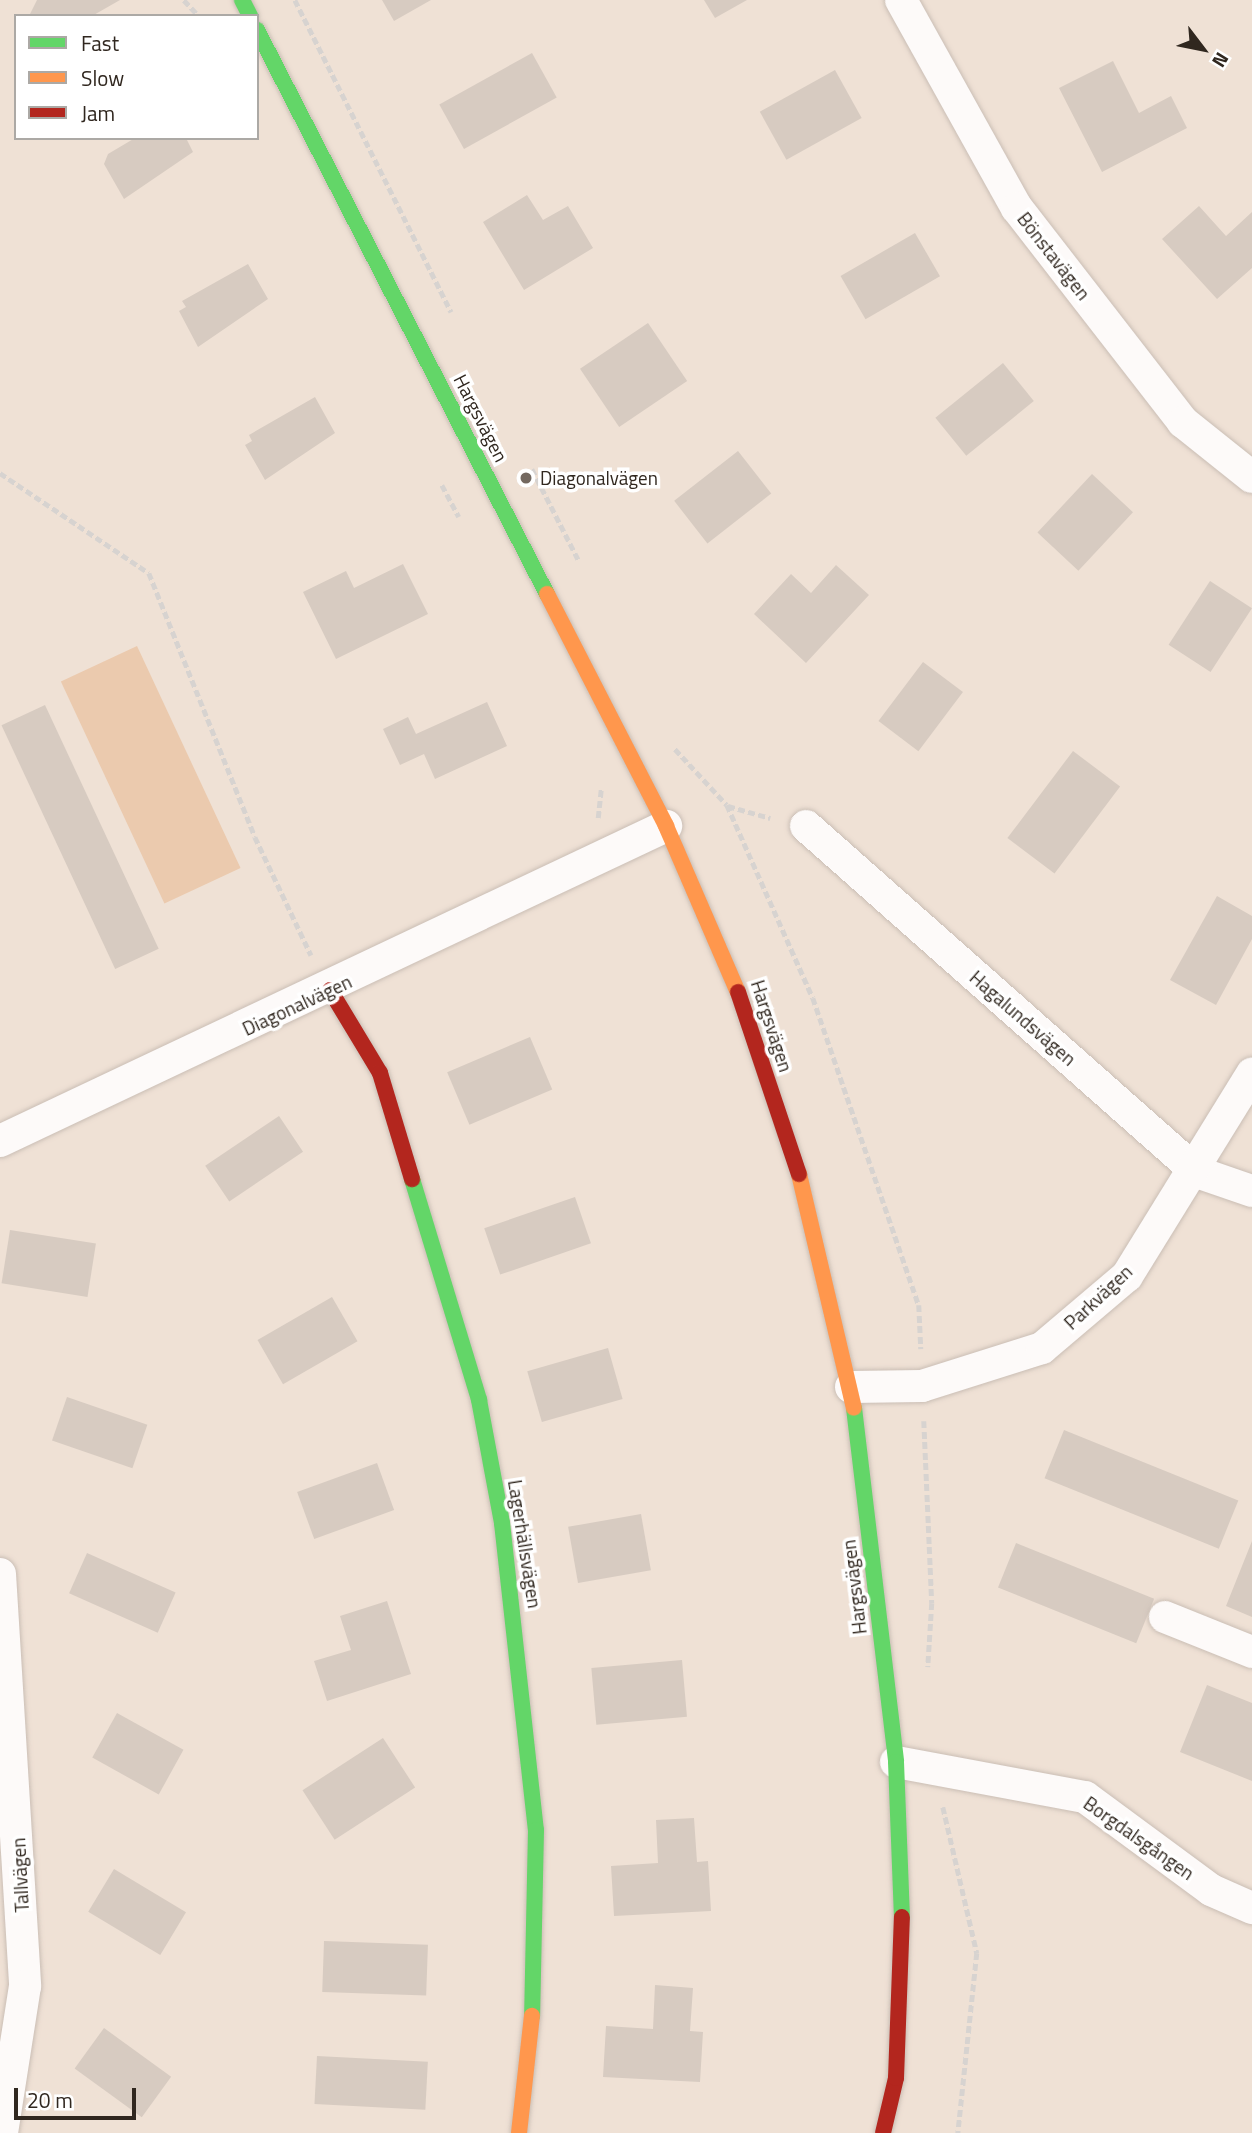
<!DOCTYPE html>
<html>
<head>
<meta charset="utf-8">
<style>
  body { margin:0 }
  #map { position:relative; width:1252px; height:2133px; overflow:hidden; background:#efe1d5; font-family:"Titillium Web",sans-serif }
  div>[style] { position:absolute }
  .green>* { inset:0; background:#ebcaae; transform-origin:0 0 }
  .building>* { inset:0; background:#d7cbc1; transform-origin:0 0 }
  .path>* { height:4.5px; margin-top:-2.25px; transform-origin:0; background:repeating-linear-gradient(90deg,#d7d3d0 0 7px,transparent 0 10.5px) }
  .roads { filter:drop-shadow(0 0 2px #cabeb5) drop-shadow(0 0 2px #cabeb5) }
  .street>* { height:32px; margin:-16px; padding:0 16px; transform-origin:16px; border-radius:16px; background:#fdfaf9 }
  .fast>* { height:16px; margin:-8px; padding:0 8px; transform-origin:8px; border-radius:8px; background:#63d668 }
  .slow>* { height:16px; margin:-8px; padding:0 8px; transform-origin:8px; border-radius:8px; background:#ff974d }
  .jam>* { height:16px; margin:-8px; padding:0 8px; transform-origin:8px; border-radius:8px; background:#b3261e }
  .dots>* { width:19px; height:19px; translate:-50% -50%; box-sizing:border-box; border:4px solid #fff; border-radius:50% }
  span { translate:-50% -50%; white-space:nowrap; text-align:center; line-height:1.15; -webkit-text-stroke:7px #fff; paint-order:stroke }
  .street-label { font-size:19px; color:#30271f }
  .poi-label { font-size:19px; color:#30271f }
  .left { translate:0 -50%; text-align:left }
  .legend { position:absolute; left:14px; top:14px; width:245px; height:126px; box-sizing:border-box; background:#fff; border:2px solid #aca9a5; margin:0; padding:9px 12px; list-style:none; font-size:21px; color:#30271f }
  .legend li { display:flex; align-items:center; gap:14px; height:35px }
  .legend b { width:35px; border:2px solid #aca9a5 }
  .north { position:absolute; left:1168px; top:14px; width:70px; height:70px; -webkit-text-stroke:5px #fff; paint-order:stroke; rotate:122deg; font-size:19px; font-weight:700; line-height:28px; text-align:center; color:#30271f }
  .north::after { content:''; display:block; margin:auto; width:24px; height:32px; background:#30271f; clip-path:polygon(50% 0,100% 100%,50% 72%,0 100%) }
  .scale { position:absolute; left:14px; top:2088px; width:122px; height:32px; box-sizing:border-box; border:4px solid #30271f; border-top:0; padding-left:9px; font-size:21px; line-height:24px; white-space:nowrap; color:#30271f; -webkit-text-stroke:5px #fff; paint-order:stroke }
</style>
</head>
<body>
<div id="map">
  <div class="green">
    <i style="left:137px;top:646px;width:245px;height:84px;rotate:65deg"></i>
  </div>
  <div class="building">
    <i style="clip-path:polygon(37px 0,120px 0,92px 16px,29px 16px)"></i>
    <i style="clip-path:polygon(382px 0,431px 0,394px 21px)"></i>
    <i style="clip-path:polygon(704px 0,747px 0,715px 18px)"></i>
    <i style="left:532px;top:53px;width:51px;height:106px;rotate:61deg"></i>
    <i style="clip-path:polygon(1113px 61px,1139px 113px,1171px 96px,1187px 128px,1102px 172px,1059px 88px)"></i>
    <i style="left:835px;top:70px;width:55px;height:86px;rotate:61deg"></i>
    <i style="clip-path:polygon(135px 138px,186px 138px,193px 152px,124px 199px,104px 164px,108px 154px)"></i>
    <i style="clip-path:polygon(527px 195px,543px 220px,568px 206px,593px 248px,524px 290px,483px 222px)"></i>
    <i style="clip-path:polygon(1199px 206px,1226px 236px,1252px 212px,1252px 268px,1217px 299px,1162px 239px)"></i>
    <i style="left:915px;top:233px;width:50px;height:86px;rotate:60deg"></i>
    <i style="clip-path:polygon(248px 264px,268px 299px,198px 347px,179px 311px,186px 307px,182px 301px)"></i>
    <i style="left:648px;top:323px;width:70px;height:82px;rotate:56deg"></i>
    <i style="left:1003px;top:363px;width:49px;height:87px;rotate:51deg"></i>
    <i style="clip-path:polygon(315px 397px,335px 433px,265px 480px,245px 445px,252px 441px,249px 435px)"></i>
    <i style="left:738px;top:451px;width:54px;height:81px;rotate:52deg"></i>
    <i style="left:1092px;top:474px;width:56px;height:80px;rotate:43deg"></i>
    <i style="clip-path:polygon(403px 564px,428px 614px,336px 659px,303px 592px,346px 571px,354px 588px)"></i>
    <i style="clip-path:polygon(836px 565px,869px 595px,806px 663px,754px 614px,791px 574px,811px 593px)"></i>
    <i style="left:1210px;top:581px;width:50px;height:76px;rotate:33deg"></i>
    <i style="left:923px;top:662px;width:50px;height:74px;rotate:37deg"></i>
    <i style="clip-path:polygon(487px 702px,507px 746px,435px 779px,424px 754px,400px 765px,383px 729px,408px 717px,416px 734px)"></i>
    <i style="left:45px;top:705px;width:269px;height:48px;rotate:65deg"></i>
    <i style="left:1073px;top:751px;width:59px;height:109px;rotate:37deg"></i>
    <i style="clip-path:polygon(1217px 896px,1252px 916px,1252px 939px,1216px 1005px,1170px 980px)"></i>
    <i style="left:530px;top:1037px;width:57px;height:90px;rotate:67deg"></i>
    <i style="left:279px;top:1116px;width:43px;height:89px;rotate:56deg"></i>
    <i style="left:575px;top:1197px;width:49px;height:96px;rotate:71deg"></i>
    <i style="left:10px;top:1230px;width:87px;height:54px;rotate:9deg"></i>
    <i style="left:332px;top:1297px;width:51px;height:86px;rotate:60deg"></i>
    <i style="left:608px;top:1348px;width:53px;height:84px;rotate:74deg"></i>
    <i style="left:67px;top:1397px;width:85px;height:46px;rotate:19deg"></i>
    <i style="left:1064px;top:1430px;width:188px;height:52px;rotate:22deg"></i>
    <i style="left:377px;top:1463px;width:50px;height:85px;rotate:70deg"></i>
    <i style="left:641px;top:1514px;width:57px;height:74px;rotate:80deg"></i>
    <i style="clip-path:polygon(1252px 1541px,1252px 1617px,1226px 1606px)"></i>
    <i style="left:1016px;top:1543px;width:149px;height:48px;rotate:22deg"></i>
    <i style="left:87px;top:1553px;width:97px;height:44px;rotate:24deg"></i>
    <i style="clip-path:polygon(387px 1601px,411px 1674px,327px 1701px,314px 1661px,351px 1650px,340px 1616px)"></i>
    <i style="left:682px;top:1660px;width:57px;height:91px;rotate:85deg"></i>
    <i style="clip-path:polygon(1207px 1685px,1252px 1703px,1252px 1781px,1180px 1752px)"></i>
    <i style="left:117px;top:1713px;width:76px;height:51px;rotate:29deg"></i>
    <i style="left:383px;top:1738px;width:59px;height:96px;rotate:57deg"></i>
    <i style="clip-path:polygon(694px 1818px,697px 1862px,708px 1861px,711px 1911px,614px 1916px,611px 1866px,658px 1863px,656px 1820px)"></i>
    <i style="left:114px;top:1869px;width:84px;height:50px;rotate:31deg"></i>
    <i style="left:324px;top:1941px;width:104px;height:51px;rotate:2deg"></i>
    <i style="clip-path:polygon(655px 1985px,693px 1988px,690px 2031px,703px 2032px,700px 2082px,603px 2077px,606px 2026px,653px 2029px)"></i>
    <i style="left:104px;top:2028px;width:83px;height:50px;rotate:36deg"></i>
    <i style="left:317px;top:2056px;width:111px;height:48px;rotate:3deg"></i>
  </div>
  <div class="path">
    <i style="left:184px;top:0;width:22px;rotate:47deg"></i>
    <i style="left:295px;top:0;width:349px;rotate:63.4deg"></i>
    <i style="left:532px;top:469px;width:103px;rotate:62.9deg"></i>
    <i style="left:0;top:473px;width:179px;rotate:33.9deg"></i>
    <i style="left:149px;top:573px;width:284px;rotate:68.1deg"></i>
    <i style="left:255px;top:837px;width:131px;rotate:64.6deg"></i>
    <i style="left:442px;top:485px;width:36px;rotate:62deg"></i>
    <i style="left:675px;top:749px;width:76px;rotate:47.1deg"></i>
    <i style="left:727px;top:805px;width:211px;rotate:66deg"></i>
    <i style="left:813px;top:998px;width:325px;rotate:71deg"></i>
    <i style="left:919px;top:1305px;width:44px;rotate:87.4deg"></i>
    <i style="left:728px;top:806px;width:44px;rotate:15.9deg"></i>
    <i style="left:598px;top:818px;width:30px;rotate:-84deg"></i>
    <i style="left:924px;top:1421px;width:182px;rotate:87.5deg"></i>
    <i style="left:932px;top:1603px;width:64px;rotate:93.6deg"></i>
    <i style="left:943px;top:1807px;width:150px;rotate:76.9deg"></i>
    <i style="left:977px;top:1953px;width:181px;rotate:96deg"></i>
  </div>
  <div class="roads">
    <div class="street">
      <i style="left:901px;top:0;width:238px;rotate:60.9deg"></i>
      <i style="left:1017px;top:208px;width:271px;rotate:52.2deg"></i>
      <i style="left:1183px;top:422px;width:88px;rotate:38.6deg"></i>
      <i style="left:806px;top:826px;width:522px;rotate:41.51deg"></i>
      <i style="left:1197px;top:1172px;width:58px;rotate:19.1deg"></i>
      <i style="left:0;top:1141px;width:737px;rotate:-25.31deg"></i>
      <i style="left:851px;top:1387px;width:71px;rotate:-0.8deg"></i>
      <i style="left:922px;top:1386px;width:126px;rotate:-17.6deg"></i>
      <i style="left:1042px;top:1348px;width:111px;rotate:-40.3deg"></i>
      <i style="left:1127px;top:1276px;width:238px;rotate:-58.3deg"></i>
      <i style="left:0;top:1574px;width:413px;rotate:86.5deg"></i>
      <i style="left:25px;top:1986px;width:149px;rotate:98.9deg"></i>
      <i style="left:1165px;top:1617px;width:94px;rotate:21.9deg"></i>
      <i style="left:896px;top:1762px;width:192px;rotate:10.5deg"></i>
      <i style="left:1085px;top:1797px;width:157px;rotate:36.4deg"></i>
      <i style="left:1211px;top:1890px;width:45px;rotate:23.7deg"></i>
    </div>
    <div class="fast">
      <i style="left:242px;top:0;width:18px;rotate:63deg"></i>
      <i style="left:257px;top:30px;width:634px;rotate:62.79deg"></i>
      <i style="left:412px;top:1179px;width:231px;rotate:73.1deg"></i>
      <i style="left:479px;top:1400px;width:125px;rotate:79.4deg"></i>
      <i style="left:502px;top:1523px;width:309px;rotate:83.7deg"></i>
      <i style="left:536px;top:1830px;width:186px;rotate:91.2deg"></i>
      <i style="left:854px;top:1408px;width:356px;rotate:83.2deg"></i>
      <i style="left:896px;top:1762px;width:155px;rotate:87.8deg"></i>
    </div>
    <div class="slow">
      <i style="left:547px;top:594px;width:261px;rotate:62.8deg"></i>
      <i style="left:666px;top:826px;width:181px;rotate:66.6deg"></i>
      <i style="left:799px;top:1174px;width:240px;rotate:76.8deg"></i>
      <i style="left:519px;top:2133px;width:118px;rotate:-83.7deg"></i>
    </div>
    <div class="jam">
      <i style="left:330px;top:990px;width:97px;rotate:58.9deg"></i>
      <i style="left:380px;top:1073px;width:111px;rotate:73.2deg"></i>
      <i style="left:738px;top:992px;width:192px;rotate:71.5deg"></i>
      <i style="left:883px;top:2133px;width:57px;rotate:-76.7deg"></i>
      <i style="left:896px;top:2078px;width:161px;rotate:-87.9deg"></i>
    </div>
  </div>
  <div class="dots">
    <i style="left:526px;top:478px;background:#73685f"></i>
  </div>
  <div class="street-label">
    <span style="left:1054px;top:256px;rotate:52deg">Bönstavägen</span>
    <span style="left:481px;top:418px;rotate:63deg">Hargsvägen</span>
    <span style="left:297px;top:1005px;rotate:-25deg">Diagonalvägen</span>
    <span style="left:1023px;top:1018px;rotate:41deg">Hagalundsvägen</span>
    <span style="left:772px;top:1026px;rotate:72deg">Hargsvägen</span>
    <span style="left:1098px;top:1297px;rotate:-43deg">Parkvägen</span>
    <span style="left:525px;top:1544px;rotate:81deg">Lagerhällsvägen</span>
    <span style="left:854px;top:1587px;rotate:-97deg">Hargsvägen</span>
    <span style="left:1139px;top:1838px;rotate:35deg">Borgdalsgången</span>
    <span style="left:20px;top:1875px;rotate:-93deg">Tallvägen</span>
  </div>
  <div class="poi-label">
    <span class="left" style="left:540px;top:478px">Diagonalvägen</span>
  </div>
  <ul class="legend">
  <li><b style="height:9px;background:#63d668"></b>Fast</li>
  <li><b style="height:9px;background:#ff974d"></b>Slow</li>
  <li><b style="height:9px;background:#b3261e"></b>Jam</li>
  </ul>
  <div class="north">N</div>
  <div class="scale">20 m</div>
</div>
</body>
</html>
